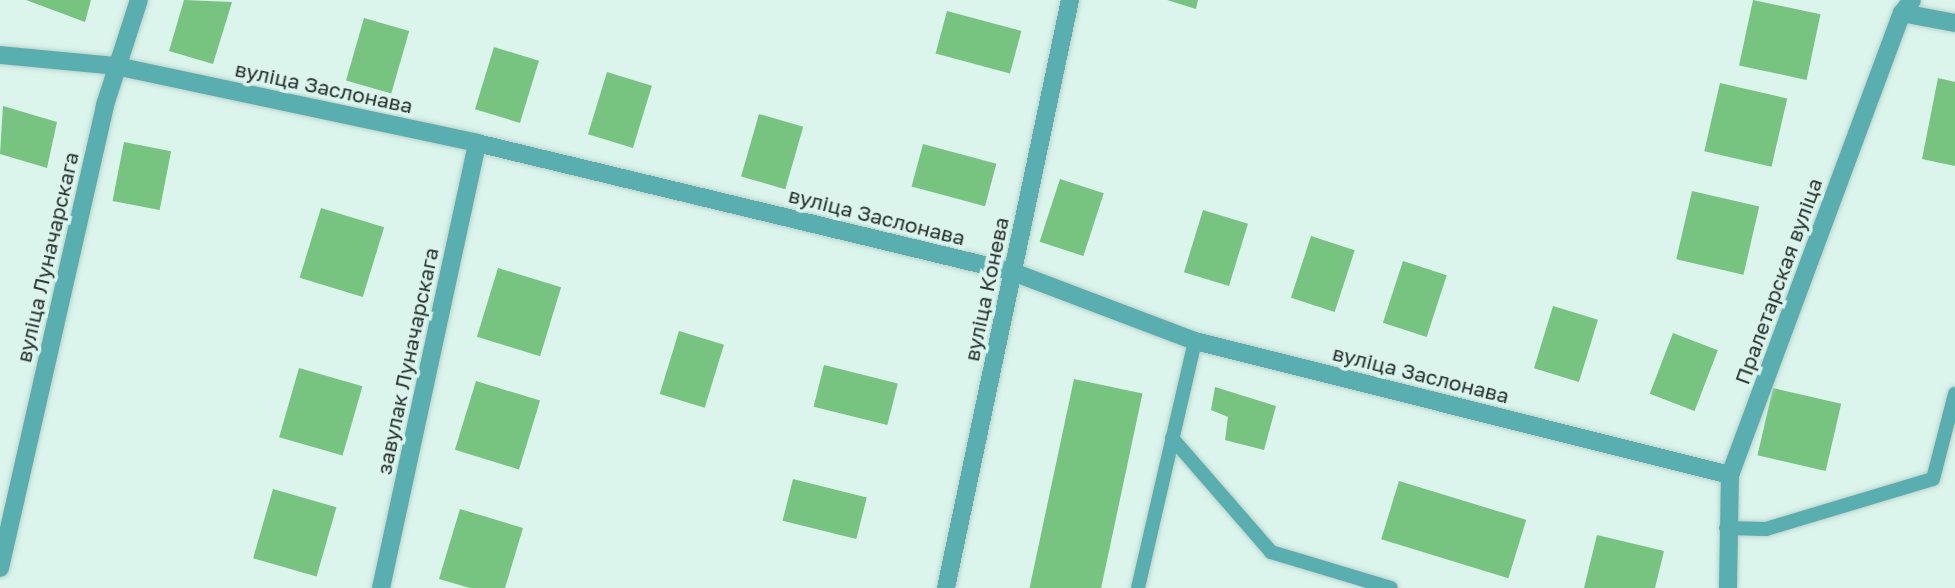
<!DOCTYPE html>
<html>
<head>
<meta charset="utf-8">
<style>
  body { margin:0 }
  #map { position:relative; width:1955px; height:588px; overflow:hidden; background:#dbf5ec; font-family:"Golos Text",sans-serif }
  div>[style] { position:absolute }
  .building>* { inset:0; background:#77c481; transform-origin:0 0 }
  .roads { filter:drop-shadow(0 0 2px #bbd2ca) drop-shadow(0 0 2px #bbd2ca) }
  .service>* { height:14px; margin:-7px; padding:0 7px; transform-origin:7px; border-radius:7px; background:#59aeaf }
  .minor>* { height:18px; margin:-9px; padding:0 9px; transform-origin:9px; border-radius:9px; background:#59aeaf }
  .tertiary>* { height:18px; margin:-9px; padding:0 9px; transform-origin:9px; border-radius:9px; background:#59aeaf }
  span { translate:-50% -50%; white-space:nowrap; text-align:center; line-height:1.15; -webkit-text-stroke:7px #dbf5ec; paint-order:stroke }
  .street-label { font-size:21px; color:#27312e }
</style>
</head>
<body>
<div id="map">
  <div class="building">
    <i style="clip-path:polygon(26px 0,91px 0,85px 22px)"></i>
    <i style="clip-path:polygon(184px 0,232px 2px,213px 64px,169px 51px)"></i>
    <i style="clip-path:polygon(1167px 0,1198px 0,1196px 9px)"></i>
    <i style="left:1753px;top:0;width:69px;height:67px;rotate:12deg"></i>
    <i style="left:947px;top:11px;width:77px;height:44px;rotate:15deg"></i>
    <i style="left:364px;top:18px;width:47px;height:65px;rotate:16deg"></i>
    <i style="left:494px;top:47px;width:47px;height:65px;rotate:17deg"></i>
    <i style="left:607px;top:72px;width:47px;height:65px;rotate:17deg"></i>
    <i style="clip-path:polygon(1938px 78px,1955px 82px,1955px 166px,1922px 159px)"></i>
    <i style="left:1720px;top:83px;width:69px;height:70px;rotate:13deg"></i>
    <i style="clip-path:polygon(3px 106px,57px 122px,47px 168px,0 154px)"></i>
    <i style="left:759px;top:114px;width:46px;height:65px;rotate:16deg"></i>
    <i style="left:124px;top:142px;width:48px;height:60px;rotate:11deg"></i>
    <i style="left:923px;top:144px;width:76px;height:44px;rotate:15deg"></i>
    <i style="left:1060px;top:179px;width:46px;height:66px;rotate:18deg"></i>
    <i style="left:1692px;top:191px;width:69px;height:70px;rotate:13deg"></i>
    <i style="left:321px;top:208px;width:66px;height:73px;rotate:17deg"></i>
    <i style="left:1203px;top:210px;width:47px;height:65px;rotate:17deg"></i>
    <i style="left:1311px;top:236px;width:46px;height:65px;rotate:18deg"></i>
    <i style="left:1403px;top:261px;width:46px;height:65px;rotate:18deg"></i>
    <i style="left:498px;top:268px;width:66px;height:72px;rotate:17deg"></i>
    <i style="left:1553px;top:306px;width:47px;height:65px;rotate:17deg"></i>
    <i style="left:679px;top:331px;width:47px;height:66px;rotate:17deg"></i>
    <i style="left:1673px;top:333px;width:48px;height:65px;rotate:21deg"></i>
    <i style="left:824px;top:365px;width:76px;height:43px;rotate:14deg"></i>
    <i style="left:299px;top:368px;width:66px;height:72px;rotate:16deg"></i>
    <i style="left:1074px;top:379px;width:70px;height:214px;rotate:12deg"></i>
    <i style="left:476px;top:381px;width:67px;height:72px;rotate:17deg"></i>
    <i style="clip-path:polygon(1215px 387px,1276px 406px,1264px 450px,1225px 440px,1228px 417px,1211px 410px)"></i>
    <i style="left:1773px;top:388px;width:70px;height:69px;rotate:13deg"></i>
    <i style="left:793px;top:479px;width:76px;height:43px;rotate:14deg"></i>
    <i style="left:1399px;top:481px;width:133px;height:61px;rotate:17deg"></i>
    <i style="left:273px;top:489px;width:66px;height:72px;rotate:16deg"></i>
    <i style="clip-path:polygon(460px 509px,523px 528px,505px 588px,470px 588px,439px 579px)"></i>
    <i style="clip-path:polygon(1597px 535px,1664px 551px,1655px 588px,1584px 588px)"></i>
  </div>
  <div class="roads">
    <div class="service">
      <i style="left:1172px;top:438px;width:151px;rotate:49deg"></i>
      <i style="left:1271px;top:552px;width:125px;rotate:16.7deg"></i>
      <i style="left:1726px;top:528px;width:40px;rotate:1.4deg"></i>
      <i style="left:1766px;top:529px;width:174px;rotate:-16.7deg"></i>
      <i style="left:1933px;top:479px;width:88px;rotate:-75.5deg"></i>
      <i style="left:1138px;top:588px;width:253px;rotate:-77deg"></i>
    </div>
    <div class="minor">
      <i style="left:1902px;top:13px;width:54px;rotate:10.7deg"></i>
      <i style="left:0;top:55px;width:117px;rotate:5.4deg"></i>
      <i style="left:116px;top:66px;width:369px;rotate:12deg"></i>
      <i style="left:477px;top:143px;width:551px;rotate:13.53deg"></i>
      <i style="left:1013px;top:272px;width:195px;rotate:20.8deg"></i>
      <i style="left:1195px;top:341px;width:552px;rotate:14.06deg"></i>
      <i style="left:381px;top:588px;width:455px;rotate:-77.8deg"></i>
      <i style="left:946px;top:588px;width:601px;rotate:-78.09deg"></i>
    </div>
    <div class="tertiary">
      <i style="left:0;top:568px;width:475px;rotate:-77.2deg"></i>
      <i style="left:105px;top:105px;width:110px;rotate:-72.1deg"></i>
      <i style="left:1728px;top:588px;width:113px;rotate:-89deg"></i>
      <i style="left:1730px;top:475px;width:493px;rotate:-69.6deg"></i>
      <i style="left:1902px;top:13px;width:16px;rotate:-52deg"></i>
    </div>
  </div>
  <div class="street-label">
    <span style="left:324px;top:87px;rotate:12deg">вуліца Заслонава</span>
    <span style="left:877px;top:216px;rotate:14deg">вуліца Заслонава</span>
    <span style="left:47px;top:257px;rotate:-77deg">вуліца Луначарскага</span>
    <span style="left:1778px;top:281px;rotate:-70deg">Пралетарская вуліца</span>
    <span style="left:986px;top:289px;rotate:-78deg">вуліца Конева</span>
    <span style="left:407px;top:361px;rotate:-78deg">завулак Луначарскага</span>
    <span style="left:1421px;top:374px;rotate:14deg">вуліца Заслонава</span>
  </div>
</div>
</body>
</html>
